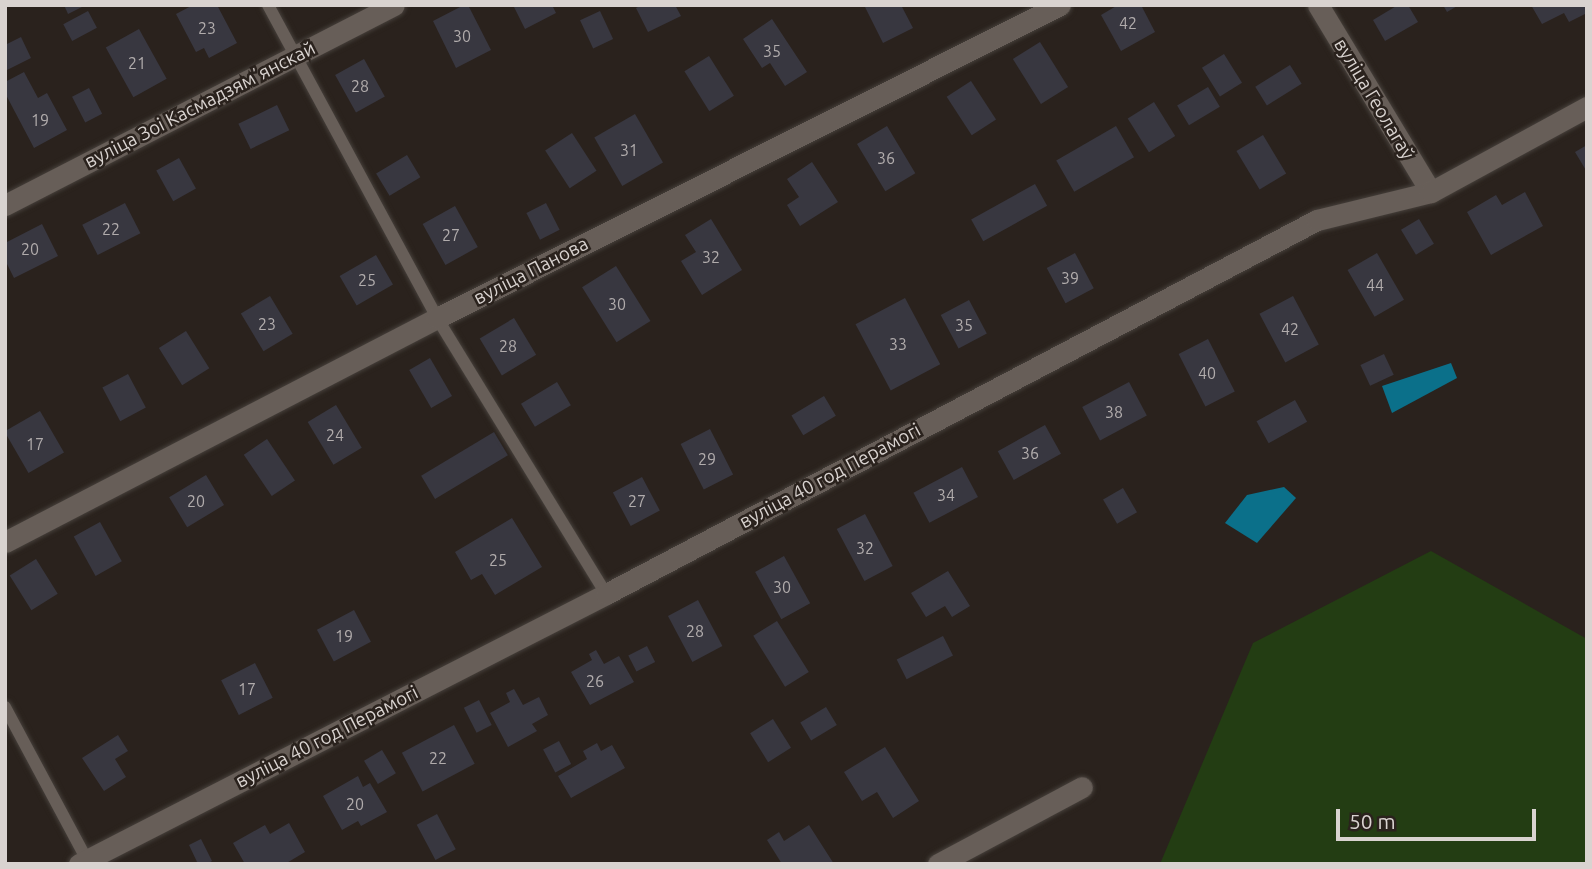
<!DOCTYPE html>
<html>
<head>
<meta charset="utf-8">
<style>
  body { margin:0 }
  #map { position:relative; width:1592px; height:869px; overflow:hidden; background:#2a221d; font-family:Ubuntu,sans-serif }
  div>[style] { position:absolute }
  .green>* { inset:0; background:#233d13 }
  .water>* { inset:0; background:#0b708a }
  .building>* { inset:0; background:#383740; transform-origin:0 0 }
  .roads { filter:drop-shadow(0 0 2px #46403b) drop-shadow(0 0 2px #46403b) }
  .lane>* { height:12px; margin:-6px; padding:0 6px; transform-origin:6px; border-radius:6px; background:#675e58 }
  .street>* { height:21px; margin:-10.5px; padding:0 10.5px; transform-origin:10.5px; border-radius:10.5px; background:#675e58 }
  span { translate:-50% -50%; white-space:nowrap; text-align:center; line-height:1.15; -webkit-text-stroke:5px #2a221d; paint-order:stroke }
  .number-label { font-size:16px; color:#b1acac }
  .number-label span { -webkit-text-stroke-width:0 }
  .street-label { font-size:19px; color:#d9d3d0 }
  .frame { position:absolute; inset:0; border:7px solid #d9d3d0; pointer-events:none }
  .scale { position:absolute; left:1336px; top:809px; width:200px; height:32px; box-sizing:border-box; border:4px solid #d9d3d0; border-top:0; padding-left:9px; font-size:21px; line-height:24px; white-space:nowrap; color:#d9d3d0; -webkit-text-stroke:5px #2a221d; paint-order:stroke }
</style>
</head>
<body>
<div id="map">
  <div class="green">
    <i style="clip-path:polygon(1431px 551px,1587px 639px,1587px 864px,1160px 864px,1253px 643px)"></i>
  </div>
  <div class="water">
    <i style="clip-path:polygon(1451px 363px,1457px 378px,1392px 413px,1382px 386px)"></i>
    <i style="clip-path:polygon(1284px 487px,1296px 498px,1257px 543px,1225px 523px,1247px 495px)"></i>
  </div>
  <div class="building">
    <i style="clip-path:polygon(64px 5px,86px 5px,68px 14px)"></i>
    <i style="clip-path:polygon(193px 5px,217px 5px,237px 43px,209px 58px,204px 48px,196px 52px,176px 14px)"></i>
    <i style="clip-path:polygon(464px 5px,468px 5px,491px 50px,456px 68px,433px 21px)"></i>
    <i style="clip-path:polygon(513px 5px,552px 5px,556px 13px,525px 29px)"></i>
    <i style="clip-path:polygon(642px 5px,675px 5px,681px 16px,648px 32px,636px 8px)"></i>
    <i style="clip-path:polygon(864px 5px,901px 5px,913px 28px,883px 43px)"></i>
    <i style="clip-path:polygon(1118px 5px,1141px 5px,1155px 32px,1121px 51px,1101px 15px)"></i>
    <i style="clip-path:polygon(1398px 5px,1408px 5px,1418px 22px,1385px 41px,1373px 20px)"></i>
    <i style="clip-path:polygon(1443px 5px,1459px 5px,1447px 12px)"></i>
    <i style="clip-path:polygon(1531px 5px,1587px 5px,1587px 13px,1569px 22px,1564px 13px,1542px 24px)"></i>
    <i style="left:88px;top:11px;width:19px;height:28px;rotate:62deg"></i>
    <i style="left:600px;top:11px;width:31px;height:22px;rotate:65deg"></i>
    <i style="clip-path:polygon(772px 19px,807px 72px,785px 86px,770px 63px,762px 68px,743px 39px)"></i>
    <i style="left:139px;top:29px;width:57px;height:38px;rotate:61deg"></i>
    <i style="clip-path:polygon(21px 37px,31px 58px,5px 71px,5px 45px)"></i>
    <i style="left:1040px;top:42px;width:53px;height:32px;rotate:58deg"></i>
    <i style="left:1224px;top:54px;width:34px;height:26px;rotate:58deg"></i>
    <i style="left:709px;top:56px;width:47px;height:29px;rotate:58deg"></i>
    <i style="left:364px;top:59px;width:43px;height:33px;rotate:61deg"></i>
    <i style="left:1290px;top:65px;width:22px;height:41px;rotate:58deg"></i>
    <i style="clip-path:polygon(24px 72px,38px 98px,47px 93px,67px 130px,34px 148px,5px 93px,5px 82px)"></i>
    <i style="left:971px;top:81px;width:46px;height:29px;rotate:57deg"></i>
    <i style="left:1208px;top:87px;width:23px;height:36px;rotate:59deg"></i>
    <i style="left:89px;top:88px;width:29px;height:19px;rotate:63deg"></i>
    <i style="left:1154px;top:102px;width:40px;height:31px;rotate:58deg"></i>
    <i style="left:277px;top:105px;width:28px;height:43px;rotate:64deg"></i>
    <i style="left:635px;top:114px;width:56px;height:47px;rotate:60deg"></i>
    <i style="left:887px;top:126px;width:55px;height:35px;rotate:59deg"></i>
    <i style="left:1116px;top:126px;width:36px;height:69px;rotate:60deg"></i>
    <i style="left:572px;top:133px;width:45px;height:32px;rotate:57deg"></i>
    <i style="left:1263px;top:135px;width:45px;height:31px;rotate:59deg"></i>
    <i style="clip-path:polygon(1587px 145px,1587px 172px,1575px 152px)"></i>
    <i style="left:407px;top:155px;width:26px;height:36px;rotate:59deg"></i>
    <i style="left:179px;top:158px;width:35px;height:26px;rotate:61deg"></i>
    <i style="clip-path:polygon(812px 162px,838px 202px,800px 226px,787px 205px,799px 197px,787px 179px)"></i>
    <i style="left:1035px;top:184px;width:25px;height:73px;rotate:61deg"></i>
    <i style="clip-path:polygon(1525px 192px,1543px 226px,1491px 255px,1467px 212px,1496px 195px,1502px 205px)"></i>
    <i style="left:125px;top:203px;width:34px;height:48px;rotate:63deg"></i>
    <i style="left:546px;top:203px;width:30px;height:22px;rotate:63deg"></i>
    <i style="left:455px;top:206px;width:47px;height:37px;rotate:61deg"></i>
    <i style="clip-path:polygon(711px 219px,742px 270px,702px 295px,681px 261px,696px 252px,685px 235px)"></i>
    <i style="left:1419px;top:219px;width:29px;height:21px;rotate:59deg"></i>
    <i style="clip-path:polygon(42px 224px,58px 256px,14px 278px,5px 260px,5px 243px)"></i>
    <i style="left:1075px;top:253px;width:40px;height:32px;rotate:62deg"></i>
    <i style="left:1377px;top:253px;width:54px;height:34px;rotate:60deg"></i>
    <i style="left:376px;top:255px;width:34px;height:42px;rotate:60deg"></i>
    <i style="left:616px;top:266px;width:65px;height:40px;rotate:58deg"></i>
    <i style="left:270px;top:296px;width:44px;height:34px;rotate:59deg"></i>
    <i style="left:1293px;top:296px;width:55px;height:38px;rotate:62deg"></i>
    <i style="left:905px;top:298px;width:75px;height:56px;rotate:62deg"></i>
    <i style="left:969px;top:300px;width:38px;height:32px;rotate:62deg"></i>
    <i style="left:514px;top:318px;width:43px;height:40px;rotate:59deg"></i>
    <i style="left:186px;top:331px;width:44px;height:32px;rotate:58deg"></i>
    <i style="left:1208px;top:339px;width:59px;height:33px;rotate:63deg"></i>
    <i style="left:1384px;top:354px;width:23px;height:26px;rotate:65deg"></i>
    <i style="left:430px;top:358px;width:44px;height:24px;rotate:60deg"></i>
    <i style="left:128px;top:374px;width:38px;height:29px;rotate:62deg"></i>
    <i style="left:557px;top:382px;width:27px;height:42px;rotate:59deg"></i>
    <i style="left:1129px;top:382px;width:38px;height:53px;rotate:62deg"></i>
    <i style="left:824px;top:396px;width:23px;height:38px;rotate:59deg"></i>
    <i style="left:1295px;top:400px;width:25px;height:44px;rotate:61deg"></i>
    <i style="left:336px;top:405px;width:50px;height:33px;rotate:59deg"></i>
    <i style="left:40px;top:411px;width:48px;height:41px;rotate:60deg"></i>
    <i style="left:1045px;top:425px;width:33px;height:54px;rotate:61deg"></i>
    <i style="left:710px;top:429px;width:51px;height:33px;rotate:63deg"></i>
    <i style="left:494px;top:432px;width:27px;height:85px;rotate:59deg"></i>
    <i style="left:267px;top:439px;width:50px;height:28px;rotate:56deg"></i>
    <i style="left:962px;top:467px;width:34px;height:55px;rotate:62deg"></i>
    <i style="left:206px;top:475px;width:35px;height:43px;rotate:59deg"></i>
    <i style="left:642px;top:477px;width:38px;height:33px;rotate:62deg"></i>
    <i style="left:1123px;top:488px;width:28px;height:23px;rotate:60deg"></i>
    <i style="left:865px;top:514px;width:59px;height:32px;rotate:62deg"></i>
    <i style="clip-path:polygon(512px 518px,542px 567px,495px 595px,482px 574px,471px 580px,455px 552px)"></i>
    <i style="left:100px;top:522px;width:45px;height:30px;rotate:61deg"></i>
    <i style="left:784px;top:556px;width:54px;height:33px;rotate:61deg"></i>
    <i style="left:36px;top:559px;width:41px;height:31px;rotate:58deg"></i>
    <i style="clip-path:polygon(948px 571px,970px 606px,952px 617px,945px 606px,926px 617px,911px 593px)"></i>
    <i style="left:698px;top:600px;width:52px;height:34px;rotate:62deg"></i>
    <i style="left:354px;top:610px;width:36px;height:42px;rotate:62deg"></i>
    <i style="left:777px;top:621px;width:60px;height:28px;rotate:58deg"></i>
    <i style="left:943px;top:636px;width:22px;height:52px;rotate:63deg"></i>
    <i style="left:647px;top:646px;width:18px;height:21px;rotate:63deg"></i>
    <i style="clip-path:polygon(596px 650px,604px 664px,619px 656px,634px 682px,590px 705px,571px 672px,592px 660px,589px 654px)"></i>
    <i style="left:255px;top:663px;width:39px;height:38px;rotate:63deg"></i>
    <i style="clip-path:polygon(514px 689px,523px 705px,539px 697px,548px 715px,532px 724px,537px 731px,508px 747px,490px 713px,510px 702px,506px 693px)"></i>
    <i style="left:479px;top:700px;width:28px;height:17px;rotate:63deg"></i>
    <i style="left:826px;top:707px;width:21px;height:30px;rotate:59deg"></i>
    <i style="left:773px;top:719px;width:34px;height:27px;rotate:58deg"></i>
    <i style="left:454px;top:725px;width:44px;height:59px;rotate:62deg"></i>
    <i style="clip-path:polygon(118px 735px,128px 751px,115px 759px,126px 777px,104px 791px,82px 758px)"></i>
    <i style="left:559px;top:741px;width:26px;height:18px;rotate:62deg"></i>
    <i style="clip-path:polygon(597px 743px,601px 751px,612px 745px,625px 768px,571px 798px,558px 776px,587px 759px,583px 751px)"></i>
    <i style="clip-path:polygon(885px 747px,919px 801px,893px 818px,877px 792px,862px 801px,844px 772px)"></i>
    <i style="left:382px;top:750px;width:27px;height:21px;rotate:59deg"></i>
    <i style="clip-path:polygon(358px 776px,363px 787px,370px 783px,387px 812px,361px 826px,358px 821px,342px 830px,323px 796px)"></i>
    <i style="left:437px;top:814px;width:40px;height:23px;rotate:62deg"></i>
    <i style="clip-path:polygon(289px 823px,305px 852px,285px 864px,245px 864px,233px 843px,265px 825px,270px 834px)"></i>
    <i style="clip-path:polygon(809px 825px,834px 864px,782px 864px,767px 840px,779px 832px,784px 841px)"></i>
    <i style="clip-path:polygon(201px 839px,212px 861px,207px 864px,198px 864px,189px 845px)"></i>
  </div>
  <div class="roads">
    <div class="lane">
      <i style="left:268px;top:5px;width:356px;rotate:61.6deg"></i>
      <i style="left:437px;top:318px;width:324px;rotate:58.5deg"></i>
      <i style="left:5px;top:707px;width:174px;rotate:61.8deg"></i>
    </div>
    <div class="street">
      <i style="left:1318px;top:5px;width:218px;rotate:58.9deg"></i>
      <i style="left:5px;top:205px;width:437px;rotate:-27.2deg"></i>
      <i style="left:5px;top:542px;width:487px;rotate:-27.4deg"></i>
      <i style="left:437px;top:318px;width:697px;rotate:-26.68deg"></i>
      <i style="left:79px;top:864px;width:592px;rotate:-27.13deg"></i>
      <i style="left:606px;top:594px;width:803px;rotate:-27.75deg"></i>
      <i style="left:1317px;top:220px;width:117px;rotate:-13.8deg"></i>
      <i style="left:1431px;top:192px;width:178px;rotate:-28.6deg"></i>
      <i style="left:938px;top:864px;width:163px;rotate:-28.1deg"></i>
    </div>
  </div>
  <div class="number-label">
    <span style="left:1128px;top:23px">42</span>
    <span style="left:207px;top:28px">23</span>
    <span style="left:462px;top:36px">30</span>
    <span style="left:772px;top:51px">35</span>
    <span style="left:137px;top:63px">21</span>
    <span style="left:360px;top:86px">28</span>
    <span style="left:40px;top:120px">19</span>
    <span style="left:629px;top:150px">31</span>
    <span style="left:886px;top:158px">36</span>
    <span style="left:111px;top:229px">22</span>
    <span style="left:451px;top:235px">27</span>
    <span style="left:30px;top:249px">20</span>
    <span style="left:711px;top:257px">32</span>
    <span style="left:1070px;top:278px">39</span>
    <span style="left:367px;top:280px">25</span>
    <span style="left:1375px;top:285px">44</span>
    <span style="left:617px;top:304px">30</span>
    <span style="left:267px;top:324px">23</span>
    <span style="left:964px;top:325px">35</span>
    <span style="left:1290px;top:329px">42</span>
    <span style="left:898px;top:344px">33</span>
    <span style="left:508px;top:346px">28</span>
    <span style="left:1207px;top:373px">40</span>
    <span style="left:1114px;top:412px">38</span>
    <span style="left:335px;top:435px">24</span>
    <span style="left:35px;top:444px">17</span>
    <span style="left:1030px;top:453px">36</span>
    <span style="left:707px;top:459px">29</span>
    <span style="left:946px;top:495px">34</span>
    <span style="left:196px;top:501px">20</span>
    <span style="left:637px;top:501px">27</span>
    <span style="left:865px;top:548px">32</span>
    <span style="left:498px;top:560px">25</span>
    <span style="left:782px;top:587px">30</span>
    <span style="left:695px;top:631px">28</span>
    <span style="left:344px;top:636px">19</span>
    <span style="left:595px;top:681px">26</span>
    <span style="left:247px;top:689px">17</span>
    <span style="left:438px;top:758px">22</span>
    <span style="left:355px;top:804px">20</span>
  </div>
  <div class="street-label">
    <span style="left:1374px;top:99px;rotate:59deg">вуліца Геолагаў</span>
    <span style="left:200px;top:105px;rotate:-27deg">вуліца Зоі Касмадзямʼянскай</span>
    <span style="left:531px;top:271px;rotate:-27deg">вуліца Панова</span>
    <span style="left:830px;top:476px;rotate:-28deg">вуліца 40 год Перамогі</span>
    <span style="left:327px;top:737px;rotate:-27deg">вуліца 40 год Перамогі</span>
  </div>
  <div class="frame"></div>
  <div class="scale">50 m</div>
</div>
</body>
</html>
